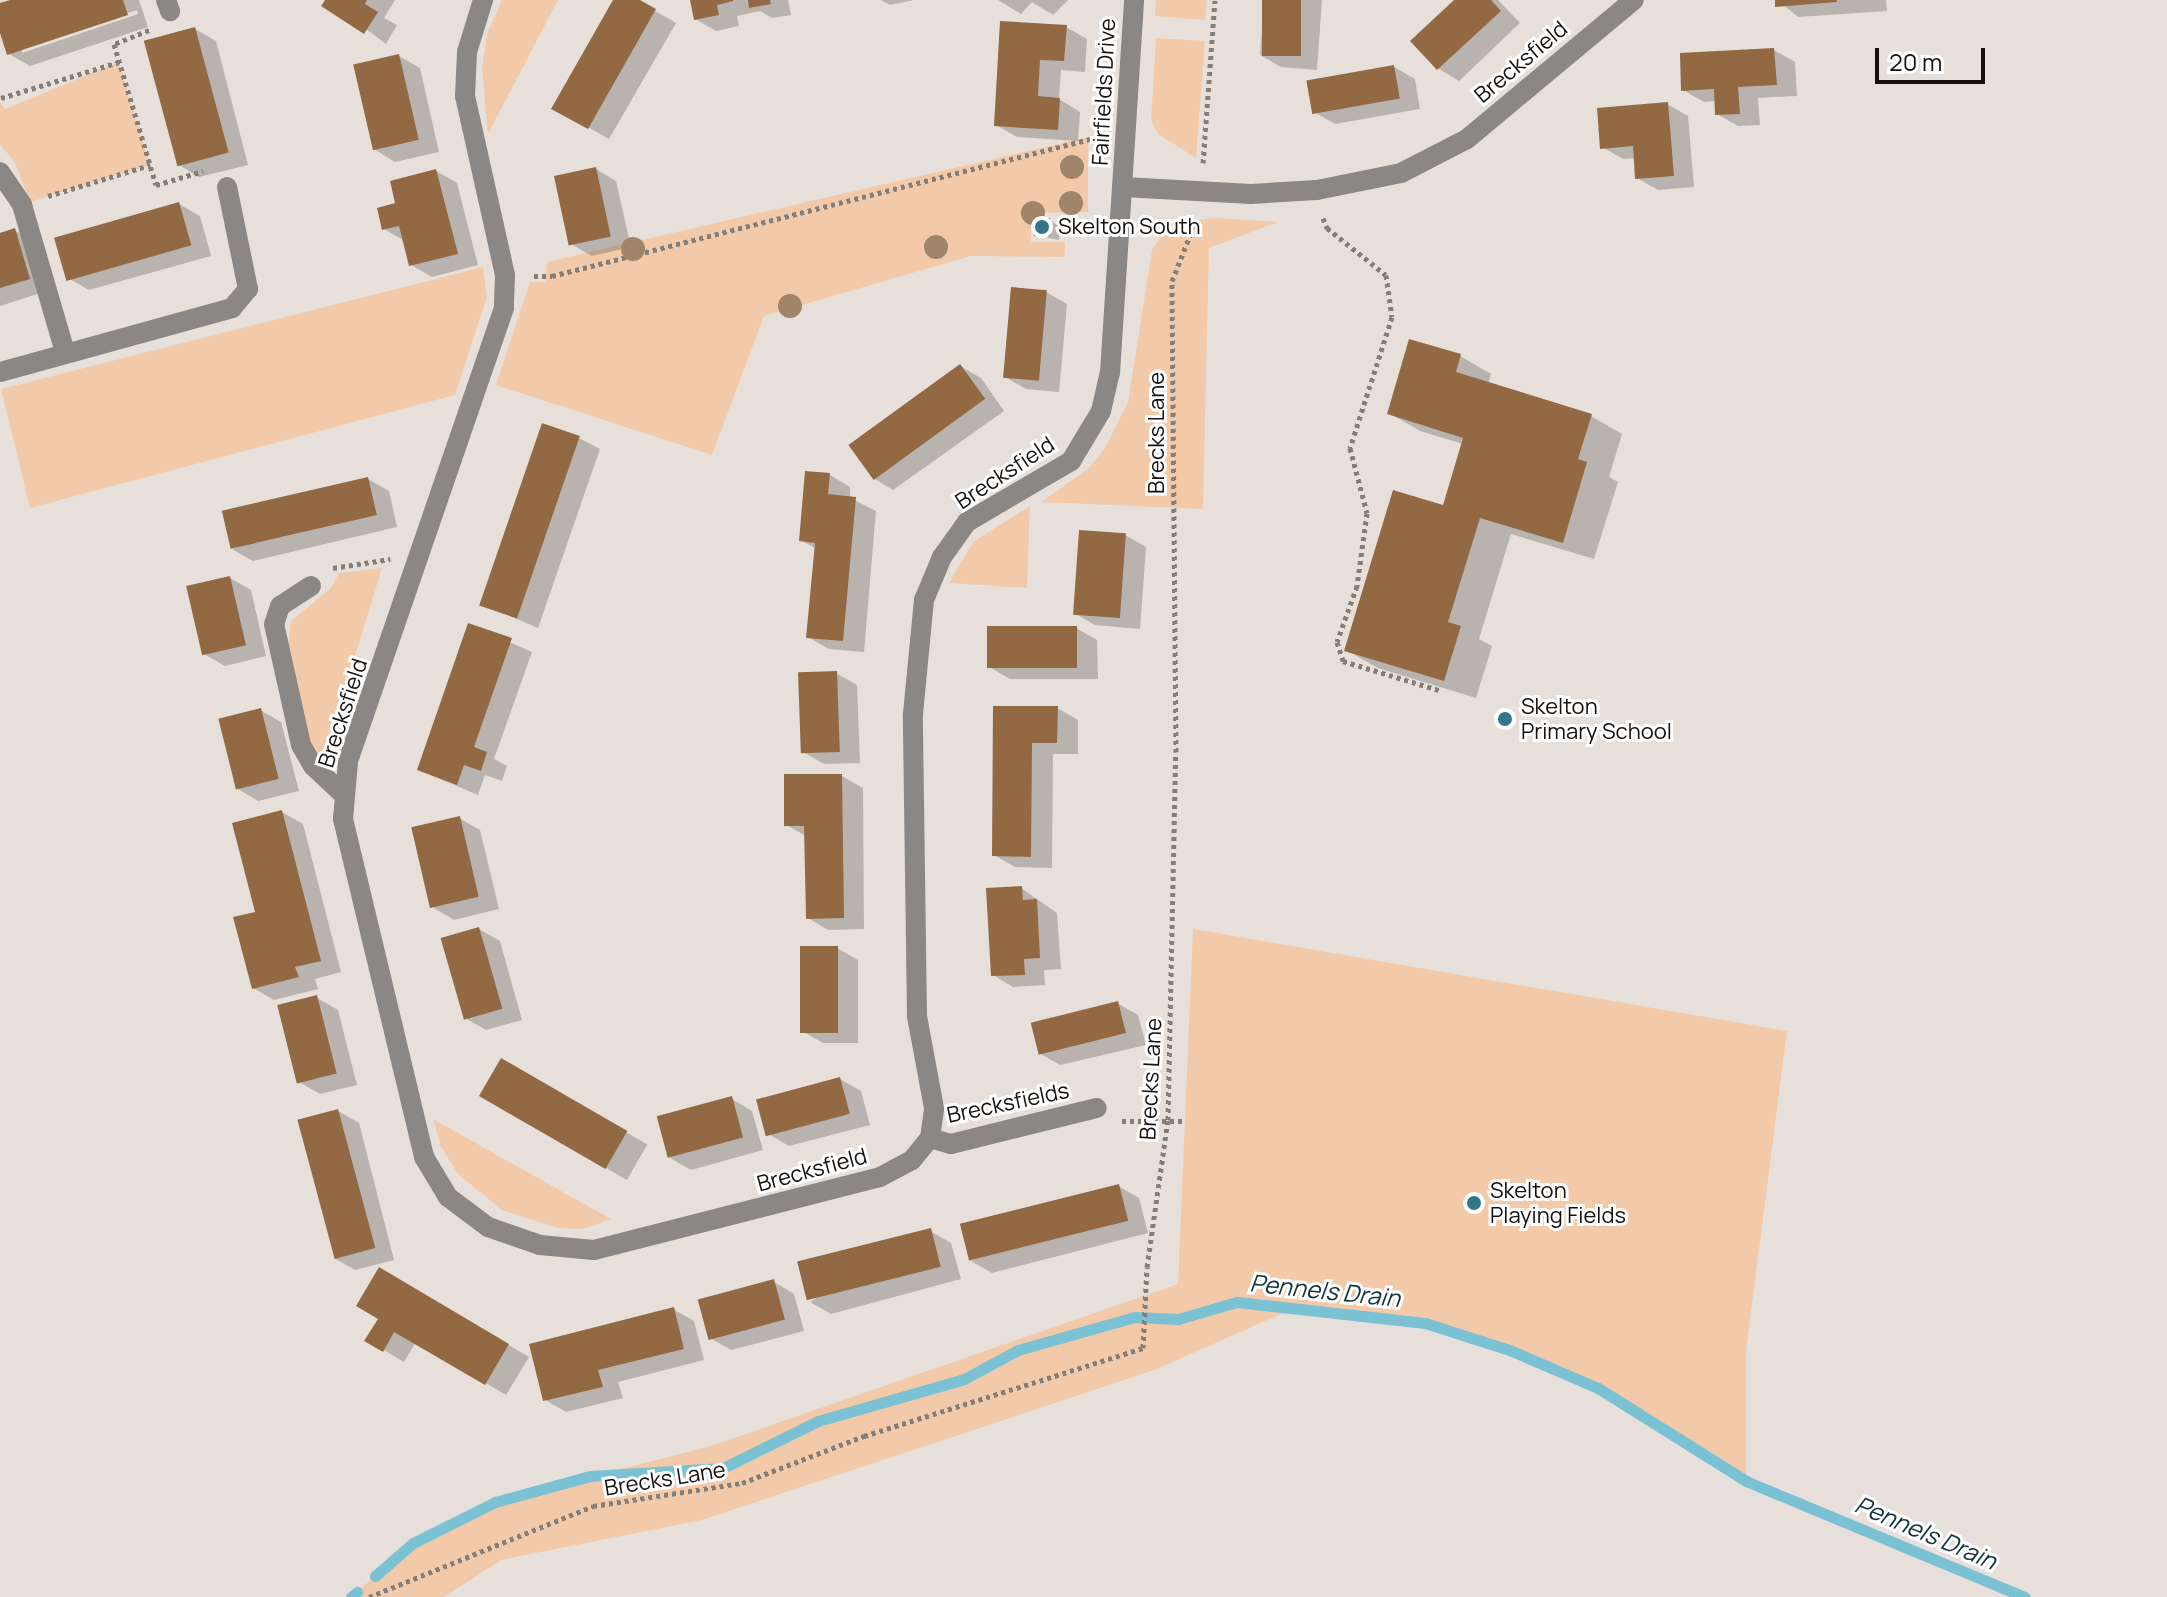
<!DOCTYPE html>
<html>
<head>
<meta charset="utf-8">
<style>
  body { margin:0 }
  #map { position:relative; width:2167px; height:1597px; overflow:hidden; background:#e7e0da; font-family:Manrope,sans-serif }
  div>[style] { position:absolute }
  .green>* { inset:0; background:#f2caa9 }
  .shadow>* { inset:0; background:#0003; transform-origin:0 0 }
  .stream>* { height:11px; margin:-5.5px; padding:0 5.5px; transform-origin:5.5px; border-radius:5.5px; background:#7bc1d4 }
  .building>* { inset:0; background:#936944; transform-origin:0 0 }
  .path>* { height:5px; margin-top:-2.5px; transform-origin:0; background:repeating-linear-gradient(90deg,#837e7a 0 4px,transparent 0 8px) }
  .service>* { height:20px; margin:-10px; padding:0 10px; transform-origin:10px; border-radius:10px; background:#8a8784 }
  .minor>* { height:20px; margin:-10px; padding:0 10px; transform-origin:10px; border-radius:10px; background:#8a8784 }
  .trees>* { width:24px; height:24px; margin:-12px; border-radius:50%; background:#a1856a }
  .dots>* { width:22px; height:22px; translate:-50% -50%; box-sizing:border-box; border:4px solid #fff; border-radius:50% }
  span { translate:-50% -50%; white-space:nowrap; text-align:center; line-height:1.15; -webkit-text-stroke:6px #fff; paint-order:stroke }
  .street-label { font-size:22px; color:#13100e }
  .poi-label { font-size:22px; color:#13100e }
  .left { translate:0 -50%; text-align:left }
  .water-label { font-size:24px; color:#12343d; font-style:italic }
  .scale { position:absolute; left:1875px; top:48px; width:110px; height:36px; box-sizing:border-box; border:4px solid #13100e; border-top:0; padding-left:10px; font-size:24px; line-height:28px; white-space:nowrap; color:#13100e; -webkit-text-stroke:6px #fff; paint-order:stroke }
</style>
</head>
<body>
<div id="map">
  <div class="green">
    <i style="clip-path:polygon(502px 0,558px 0,488px 134px,482px 68px,487px 34px)"></i>
    <i style="clip-path:polygon(1156px 0,1207px 0,1205px 20px,1155px 16px)"></i>
    <i style="clip-path:polygon(1156px 38px,1205px 41px,1196px 158px,1158px 134px,1151px 120px)"></i>
    <i style="clip-path:polygon(119px 62px,150px 165px,30px 202px,15px 163px,0 144px,0 102px,5px 109px)"></i>
    <i style="clip-path:polygon(1088px 137px,1088px 212px,1031px 213px,1031px 242px,1065px 242px,1065px 257px,971px 256px,764px 316px,712px 455px,496px 385px,530px 282px,545px 282px,547px 262px)"></i>
    <i style="clip-path:polygon(1216px 218px,1278px 222px,1209px 248px,1203px 509px,1041px 502px,1088px 469px,1105px 448px,1128px 402px,1152px 250px,1169px 223px)"></i>
    <i style="clip-path:polygon(483px 267px,487px 297px,455px 395px,30px 508px,1px 389px)"></i>
    <i style="clip-path:polygon(1030px 506px,1027px 588px,949px 583px,973px 542px)"></i>
    <i style="clip-path:polygon(382px 568px,323px 760px,311px 744px,288px 647px,291px 621px,331px 588px,339px 573px)"></i>
    <i style="clip-path:polygon(1193px 929px,1787px 1031px,1746px 1351px,1746px 1481px,1598px 1388px,1512px 1351px,1425px 1323px,1297px 1307px,1157px 1369px,702px 1520px,501px 1560px,444px 1597px,351px 1597px,413px 1543px,495px 1502px,714px 1445px,1178px 1284px)"></i>
    <i style="clip-path:polygon(433px 1119px,611px 1219px,584px 1229px,558px 1228px,502px 1210px,458px 1174px,441px 1147px)"></i>
  </div>
  <div class="shadow">
    <i style="clip-path:polygon(evenodd,16px 0,139px 0,148px 27px,30px 66px,9px 54px,0 27px,0 5px,16px 0,137px 10px,138px 14px,22px 53px,22px 48px,137px 10px)"></i>
    <i style="clip-path:polygon(327px 0,395px 0,384px 18px,397px 25px,386px 44px)"></i>
    <i style="clip-path:polygon(616px 0,636px 0,676px 23px,609px 139px,554px 108px)"></i>
    <i style="clip-path:polygon(692px 0,788px 0,791px 15px,772px 18px,760px 11px,737px 16px,739px 26px,716px 31px,695px 19px)"></i>
    <i style="clip-path:polygon(881px 0,914px 0,890px 5px)"></i>
    <i style="clip-path:polygon(998px 0,1068px 0,1053px 15px,1032px 2px,1021px 14px)"></i>
    <i style="clip-path:polygon(1264px 0,1322px 0,1317px 70px,1281px 67px,1260px 55px)"></i>
    <i style="clip-path:polygon(1457px 0,1498px 0,1520px 23px,1459px 81px,1439px 69px,1412px 41px)"></i>
    <i style="clip-path:polygon(1777px 0,1886px 0,1887px 11px,1798px 17px)"></i>
    <i style="clip-path:polygon(1002px 23px,1066px 27px,1087px 39px,1085px 72px,1061px 70px,1059px 99px,1080px 112px,1078px 141px,1017px 137px,996px 125px)"></i>
    <i style="clip-path:polygon(195px 29px,216px 41px,248px 165px,199px 177px,179px 165px)"></i>
    <i style="clip-path:polygon(1774px 50px,1795px 62px,1797px 96px,1758px 98px,1760px 125px,1738px 126px,1717px 114px,1716px 101px,1704px 102px,1683px 90px)"></i>
    <i style="clip-path:polygon(399px 56px,420px 68px,439px 152px,395px 162px,374px 149px)"></i>
    <i style="clip-path:polygon(1394px 67px,1415px 79px,1420px 109px,1335px 124px,1314px 112px)"></i>
    <i style="clip-path:polygon(1667px 104px,1688px 116px,1694px 187px,1658px 190px,1637px 178px,1636px 158px,1623px 159px,1602px 147px)"></i>
    <i style="clip-path:polygon(596px 169px,616px 181px,631px 247px,592px 256px,571px 244px)"></i>
    <i style="clip-path:polygon(436px 171px,457px 183px,478px 265px,432px 277px,411px 265px,405px 241px,384px 229px,398px 205px)"></i>
    <i style="clip-path:polygon(179px 204px,200px 216px,211px 256px,89px 290px,68px 278px)"></i>
    <i style="clip-path:polygon(1049px 220px,1059px 226px,1059px 240px,1036px 235px)"></i>
    <i style="clip-path:polygon(14px 230px,35px 242px,50px 290px,0 306px,0 235px)"></i>
    <i style="clip-path:polygon(1046px 292px,1067px 304px,1059px 392px,1026px 389px,1005px 377px)"></i>
    <i style="clip-path:polygon(1460px 356px,1491px 374px,1488px 385px,1591px 416px,1622px 434px,1609px 477px,1618px 482px,1594px 559px,1511px 534px,1479px 639px,1492px 646px,1476px 698px,1378px 668px,1346px 650px,1444px 508px,1463px 444px,1420px 431px,1389px 413px)"></i>
    <i style="clip-path:polygon(960px 366px,981px 378px,1004px 411px,893px 490px,873px 478px)"></i>
    <i style="clip-path:polygon(579px 438px,600px 449px,538px 628px,481px 604px)"></i>
    <i style="clip-path:polygon(830px 475px,850px 487px,850px 498px,876px 511px,864px 652px,829px 649px,808px 637px,816px 549px,801px 540px)"></i>
    <i style="clip-path:polygon(368px 479px,389px 491px,397px 527px,253px 561px,232px 549px)"></i>
    <i style="clip-path:polygon(1125px 535px,1146px 547px,1140px 629px,1095px 625px,1074px 613px)"></i>
    <i style="clip-path:polygon(230px 578px,251px 590px,266px 656px,225px 666px,204px 654px)"></i>
    <i style="clip-path:polygon(470px 625px,532px 652px,494px 759px,507px 766px,502px 781px,485px 775px,478px 795px,419px 770px)"></i>
    <i style="clip-path:polygon(1076px 628px,1097px 640px,1098px 679px,1010px 679px,989px 667px)"></i>
    <i style="clip-path:polygon(836px 673px,857px 685px,860px 763px,824px 764px,803px 752px)"></i>
    <i style="clip-path:polygon(995px 708px,1057px 708px,1078px 720px,1078px 754px,1053px 754px,1052px 868px,1015px 867px,994px 855px)"></i>
    <i style="clip-path:polygon(260px 710px,281px 722px,299px 791px,258px 801px,238px 789px)"></i>
    <i style="clip-path:polygon(842px 776px,863px 788px,864px 929px,828px 930px,808px 918px,806px 836px,786px 825px)"></i>
    <i style="clip-path:polygon(282px 812px,303px 824px,341px 972px,315px 979px,318px 989px,274px 1000px,253px 988px,257px 914px)"></i>
    <i style="clip-path:polygon(459px 818px,480px 830px,499px 909px,454px 920px,434px 908px)"></i>
    <i style="clip-path:polygon(1021px 888px,1057px 913px,1061px 969px,1044px 970px,1045px 985px,1013px 987px,993px 975px)"></i>
    <i style="clip-path:polygon(479px 929px,500px 941px,522px 1020px,486px 1030px,465px 1018px)"></i>
    <i style="clip-path:polygon(837px 948px,858px 960px,858px 1043px,823px 1043px,802px 1031px)"></i>
    <i style="clip-path:polygon(317px 998px,338px 1010px,357px 1085px,320px 1094px,299px 1082px)"></i>
    <i style="clip-path:polygon(1117px 1003px,1138px 1015px,1146px 1045px,1060px 1065px,1039px 1053px)"></i>
    <i style="left:501px;top:1060px;width:169px;height:41px;rotate:30deg"></i>
    <i style="clip-path:polygon(840px 1079px,861px 1091px,870px 1125px,789px 1146px,768px 1134px)"></i>
    <i style="clip-path:polygon(732px 1099px,752px 1111px,763px 1150px,691px 1170px,670px 1158px)"></i>
    <i style="clip-path:polygon(338px 1111px,359px 1123px,394px 1260px,355px 1270px,334px 1258px)"></i>
    <i style="clip-path:polygon(1118px 1186px,1139px 1198px,1148px 1233px,992px 1273px,971px 1261px)"></i>
    <i style="clip-path:polygon(930px 1231px,951px 1243px,961px 1279px,831px 1314px,810px 1302px)"></i>
    <i style="clip-path:polygon(380px 1270px,529px 1357px,506px 1395px,416px 1342px,404px 1362px,367px 1340px,381px 1319px)"></i>
    <i style="clip-path:polygon(774px 1282px,794px 1294px,804px 1331px,731px 1350px,710px 1338px)"></i>
    <i style="clip-path:polygon(673px 1309px,694px 1321px,704px 1360px,618px 1382px,623px 1398px,566px 1412px,545px 1400px)"></i>
  </div>
  <div class="stream">
    <i style="left:375px;top:1576px;width:50px;rotate:-41deg"></i>
    <i style="left:413px;top:1543px;width:92px;rotate:-26.6deg"></i>
    <i style="left:495px;top:1502px;width:98px;rotate:-15.3deg"></i>
    <i style="left:590px;top:1476px;width:133px;rotate:-3.4deg"></i>
    <i style="left:723px;top:1468px;width:106px;rotate:-26.3deg"></i>
    <i style="left:818px;top:1421px;width:152px;rotate:-16deg"></i>
    <i style="left:964px;top:1379px;width:61px;rotate:-28.2deg"></i>
    <i style="left:1018px;top:1350px;width:122px;rotate:-15.8deg"></i>
    <i style="left:1135px;top:1317px;width:43px;rotate:2.7deg"></i>
    <i style="left:1178px;top:1319px;width:61px;rotate:-16.1deg"></i>
    <i style="left:1237px;top:1302px;width:189px;rotate:6.4deg"></i>
    <i style="left:1425px;top:1323px;width:91px;rotate:17.8deg"></i>
    <i style="left:1512px;top:1351px;width:94px;rotate:23.3deg"></i>
    <i style="left:1598px;top:1388px;width:175px;rotate:32.1deg"></i>
    <i style="left:1746px;top:1481px;width:302px;rotate:22.6deg"></i>
    <i style="left:351px;top:1597px;width:8px;rotate:-40deg"></i>
  </div>
  <div class="building">
    <i style="clip-path:polygon(10px 0,123px 0,128px 15px,7px 55px,0 33px,0 3px)"></i>
    <i style="clip-path:polygon(325px 0,367px 0,365px 4px,378px 12px,364px 34px,321px 6px)"></i>
    <i style="clip-path:polygon(613px 0,640px 0,656px 9px,588px 129px,551px 109px)"></i>
    <i style="clip-path:polygon(690px 0,733px 0,733px 1px,717px 5px,719px 15px,694px 20px)"></i>
    <i style="clip-path:polygon(748px 0,770px 0,771px 4px,749px 8px)"></i>
    <i style="left:1262px;top:0;width:39px;height:56px"></i>
    <i style="clip-path:polygon(1454px 0,1491px 0,1501px 11px,1437px 70px,1410px 41px)"></i>
    <i style="clip-path:polygon(1775px 0,1837px 0,1837px 2px,1775px 7px)"></i>
    <i style="clip-path:polygon(1000px 21px,1067px 25px,1064px 61px,1040px 60px,1038px 96px,1060px 98px,1058px 130px,994px 126px)"></i>
    <i style="left:195px;top:27px;width:130px;height:53px;rotate:75deg"></i>
    <i style="clip-path:polygon(1774px 48px,1777px 85px,1738px 87px,1740px 114px,1715px 115px,1714px 89px,1681px 91px,1680px 53px)"></i>
    <i style="left:399px;top:54px;width:88px;height:47px;rotate:77deg"></i>
    <i style="left:1394px;top:65px;width:34px;height:89px;rotate:80deg"></i>
    <i style="clip-path:polygon(1668px 102px,1674px 176px,1635px 179px,1633px 146px,1600px 149px,1597px 108px)"></i>
    <i style="left:596px;top:167px;width:71px;height:43px;rotate:78deg"></i>
    <i style="clip-path:polygon(436px 169px,458px 254px,409px 266px,399px 226px,382px 230px,377px 208px,395px 203px,390px 181px)"></i>
    <i style="left:179px;top:202px;width:45px;height:130px;rotate:74deg"></i>
    <i style="left:1034px;top:218px;width:16px;height:18px"></i>
    <i style="clip-path:polygon(15px 228px,30px 279px,0 288px,0 233px)"></i>
    <i style="left:1011px;top:287px;width:36px;height:91px;rotate:5deg"></i>
    <i style="clip-path:polygon(1409px 339px,1461px 354px,1456px 372px,1592px 414px,1578px 459px,1587px 462px,1563px 543px,1480px 518px,1448px 622px,1461px 626px,1444px 681px,1344px 651px,1393px 490px,1443px 505px,1463px 438px,1387px 414px)"></i>
    <i style="left:960px;top:364px;width:43px;height:138px;rotate:54deg"></i>
    <i style="left:542px;top:423px;width:40px;height:193px;rotate:19deg"></i>
    <i style="clip-path:polygon(805px 471px,830px 473px,828px 494px,856px 497px,843px 641px,806px 638px,815px 543px,799px 541px)"></i>
    <i style="left:368px;top:477px;width:39px;height:150px;rotate:77deg"></i>
    <i style="left:1079px;top:530px;width:47px;height:85px;rotate:4deg"></i>
    <i style="left:230px;top:576px;width:71px;height:45px;rotate:77deg"></i>
    <i style="clip-path:polygon(468px 623px,512px 638px,474px 747px,487px 752px,481px 771px,464px 765px,457px 785px,417px 770px)"></i>
    <i style="left:987px;top:626px;width:90px;height:42px"></i>
    <i style="left:837px;top:671px;width:81px;height:39px;rotate:88deg"></i>
    <i style="clip-path:polygon(993px 706px,1058px 706px,1057px 743px,1032px 743px,1031px 857px,992px 856px)"></i>
    <i style="left:261px;top:708px;width:73px;height:44px;rotate:76deg"></i>
    <i style="clip-path:polygon(784px 774px,842px 774px,844px 918px,806px 919px,804px 826px,784px 826px)"></i>
    <i style="clip-path:polygon(282px 810px,321px 961px,295px 967px,299px 977px,252px 989px,233px 917px,255px 912px,232px 823px)"></i>
    <i style="left:460px;top:816px;width:83px;height:50px;rotate:77deg"></i>
    <i style="clip-path:polygon(1022px 886px,1023px 900px,1037px 899px,1040px 958px,1024px 959px,1025px 975px,991px 976px,986px 888px)"></i>
    <i style="left:479px;top:927px;width:85px;height:40px;rotate:74deg"></i>
    <i style="left:800px;top:946px;width:38px;height:87px"></i>
    <i style="left:317px;top:995px;width:81px;height:41px;rotate:76deg"></i>
    <i style="left:1118px;top:1001px;width:33px;height:90px;rotate:76deg"></i>
    <i style="left:501px;top:1058px;width:146px;height:44px;rotate:30deg"></i>
    <i style="left:840px;top:1077px;width:38px;height:87px;rotate:75deg"></i>
    <i style="left:732px;top:1096px;width:43px;height:78px;rotate:75deg"></i>
    <i style="left:338px;top:1109px;width:144px;height:42px;rotate:75deg"></i>
    <i style="left:1119px;top:1184px;width:38px;height:164px;rotate:76deg"></i>
    <i style="left:931px;top:1228px;width:40px;height:138px;rotate:76deg"></i>
    <i style="clip-path:polygon(379px 1267px,509px 1344px,485px 1385px,394px 1332px,383px 1352px,364px 1341px,378px 1319px,356px 1306px)"></i>
    <i style="left:774px;top:1279px;width:42px;height:79px;rotate:75deg"></i>
    <i style="clip-path:polygon(674px 1307px,684px 1349px,598px 1370px,603px 1387px,543px 1401px,529px 1344px)"></i>
  </div>
  <div class="path">
    <i style="left:149px;top:30px;width:38px;rotate:158deg"></i>
    <i style="left:114px;top:44px;width:147px;rotate:73.4deg"></i>
    <i style="left:156px;top:185px;width:49px;rotate:-16.6deg"></i>
    <i style="left:1px;top:98px;width:123px;rotate:-17deg"></i>
    <i style="left:1203px;top:163px;width:163px;rotate:-85.8deg"></i>
    <i style="left:48px;top:196px;width:107px;rotate:-16.9deg"></i>
    <i style="left:1323px;top:218px;width:11px;rotate:68deg"></i>
    <i style="left:1327px;top:228px;width:75px;rotate:38.5deg"></i>
    <i style="left:1386px;top:275px;width:42px;rotate:81.9deg"></i>
    <i style="left:1392px;top:317px;width:138px;rotate:107.8deg"></i>
    <i style="left:1350px;top:448px;width:67px;rotate:75.3deg"></i>
    <i style="left:1367px;top:513px;width:74px;rotate:97.8deg"></i>
    <i style="left:1357px;top:586px;width:59px;rotate:109.7deg"></i>
    <i style="left:1337px;top:642px;width:20px;rotate:72deg"></i>
    <i style="left:1343px;top:661px;width:103px;rotate:16.9deg"></i>
    <i style="left:534px;top:276px;width:18px"></i>
    <i style="left:552px;top:276px;width:563px;rotate:-14.28deg"></i>
    <i style="left:333px;top:568px;width:58px;rotate:-9deg"></i>
    <i style="left:1122px;top:1121px;width:64px"></i>
    <i style="left:369px;top:1597px;width:242px;rotate:-22.1deg"></i>
    <i style="left:593px;top:1506px;width:151px;rotate:-8.8deg"></i>
    <i style="left:742px;top:1483px;width:131px;rotate:-21.1deg"></i>
    <i style="left:864px;top:1436px;width:293px;rotate:-17.5deg"></i>
    <i style="left:1143px;top:1348px;width:81px;rotate:-87.2deg"></i>
    <i style="left:1147px;top:1267px;width:148px;rotate:-81.9deg"></i>
    <i style="left:1168px;top:1120px;width:368px;rotate:-88.8deg"></i>
    <i style="left:1176px;top:752px;width:471px;rotate:-90.5deg"></i>
    <i style="left:1172px;top:281px;width:66px;rotate:-68.5deg"></i>
  </div>
  <div class="service">
    <i style="left:166px;top:0;width:12px;rotate:70deg"></i>
    <i style="left:0;top:372px;width:241px;rotate:-15.4deg"></i>
    <i style="left:232px;top:308px;width:25px;rotate:-50deg"></i>
    <i style="left:248px;top:289px;width:104px;rotate:-101.6deg"></i>
    <i style="left:311px;top:586px;width:37px;rotate:147deg"></i>
    <i style="left:280px;top:606px;width:19px;rotate:108deg"></i>
    <i style="left:274px;top:624px;width:124px;rotate:77.4deg"></i>
    <i style="left:301px;top:745px;width:24px;rotate:60deg"></i>
    <i style="left:313px;top:766px;width:41px;rotate:43deg"></i>
  </div>
  <div class="minor">
    <i style="left:483px;top:0;width:54px;rotate:107.1deg"></i>
    <i style="left:467px;top:52px;width:44px;rotate:92.6deg"></i>
    <i style="left:465px;top:96px;width:183px;rotate:77.4deg"></i>
    <i style="left:505px;top:275px;width:33px;rotate:92deg"></i>
    <i style="left:504px;top:308px;width:480px;rotate:109deg"></i>
    <i style="left:348px;top:762px;width:57px;rotate:95deg"></i>
    <i style="left:343px;top:819px;width:348px;rotate:76.5deg"></i>
    <i style="left:424px;top:1157px;width:47px;rotate:59deg"></i>
    <i style="left:448px;top:1197px;width:50px;rotate:36.9deg"></i>
    <i style="left:488px;top:1227px;width:55px;rotate:19.1deg"></i>
    <i style="left:540px;top:1245px;width:54px;rotate:5.3deg"></i>
    <i style="left:594px;top:1250px;width:295px;rotate:-14.3deg"></i>
    <i style="left:880px;top:1177px;width:36px;rotate:-28deg"></i>
    <i style="left:912px;top:1160px;width:28px;rotate:-51deg"></i>
    <i style="left:930px;top:1138px;width:30px;rotate:-82deg"></i>
    <i style="left:934px;top:1108px;width:94px;rotate:-100.5deg"></i>
    <i style="left:917px;top:1016px;width:302px;rotate:-90.8deg"></i>
    <i style="left:913px;top:714px;width:115px;rotate:-84.5deg"></i>
    <i style="left:924px;top:600px;width:47px;rotate:-67.3deg"></i>
    <i style="left:942px;top:557px;width:43px;rotate:-54.5deg"></i>
    <i style="left:967px;top:522px;width:121px;rotate:-30.4deg"></i>
    <i style="left:1071px;top:461px;width:58px;rotate:-59deg"></i>
    <i style="left:1101px;top:411px;width:39px;rotate:-77deg"></i>
    <i style="left:1110px;top:373px;width:374px;rotate:-86.3deg"></i>
    <i style="left:0;top:172px;width:40px;rotate:56deg"></i>
    <i style="left:22px;top:205px;width:153px;rotate:73.7deg"></i>
    <i style="left:1123px;top:187px;width:128px;rotate:3.1deg"></i>
    <i style="left:1251px;top:194px;width:66px;rotate:-3.5deg"></i>
    <i style="left:1317px;top:190px;width:86px;rotate:-11.4deg"></i>
    <i style="left:1401px;top:173px;width:74px;rotate:-27.3deg"></i>
    <i style="left:1467px;top:139px;width:217px;rotate:-39.8deg"></i>
    <i style="left:930px;top:1138px;width:22px;rotate:16deg"></i>
    <i style="left:951px;top:1144px;width:150px;rotate:-13.9deg"></i>
  </div>
  <div class="trees">
    <i style="left:1072px;top:167px"></i>
    <i style="left:1071px;top:203px"></i>
    <i style="left:1033px;top:213px"></i>
    <i style="left:936px;top:247px"></i>
    <i style="left:633px;top:249px"></i>
    <i style="left:790px;top:306px"></i>
  </div>
  <div class="dots">
    <i style="left:1042px;top:227px;background:#337687"></i>
    <i style="left:1505px;top:719px;background:#337687"></i>
    <i style="left:1474px;top:1203px;background:#337687"></i>
  </div>
  <div class="street-label">
    <span style="left:1521px;top:62px;rotate:-40deg">Brecksfield</span>
    <span style="left:1104px;top:92px;rotate:-87deg">Fairfields Drive</span>
    <span style="left:1157px;top:433px;rotate:-90deg">Brecks Lane</span>
    <span style="left:1005px;top:473px;rotate:-33deg">Brecksfield</span>
    <span style="left:343px;top:713px;rotate:-72deg">Brecksfield</span>
    <span style="left:1151px;top:1079px;rotate:-87deg">Brecks Lane</span>
    <span style="left:1008px;top:1103px;rotate:-12deg">Brecksfields</span>
    <span style="left:812px;top:1170px;rotate:-15deg">Brecksfield</span>
    <span style="left:665px;top:1479px;rotate:-9deg">Brecks Lane</span>
  </div>
  <div class="poi-label">
    <span class="left" style="left:1058px;top:227px">Skelton South</span>
    <span class="left" style="left:1521px;top:719px">Skelton<br>Primary School</span>
    <span class="left" style="left:1490px;top:1203px">Skelton<br>Playing Fields</span>
  </div>
  <div class="water-label">
    <span style="left:1325px;top:1290px;rotate:6deg">Pennels Drain</span>
    <span style="left:1926px;top:1532px;rotate:23deg">Pennels Drain</span>
  </div>
  <div class="scale">20 m</div>
</div>
</body>
</html>
